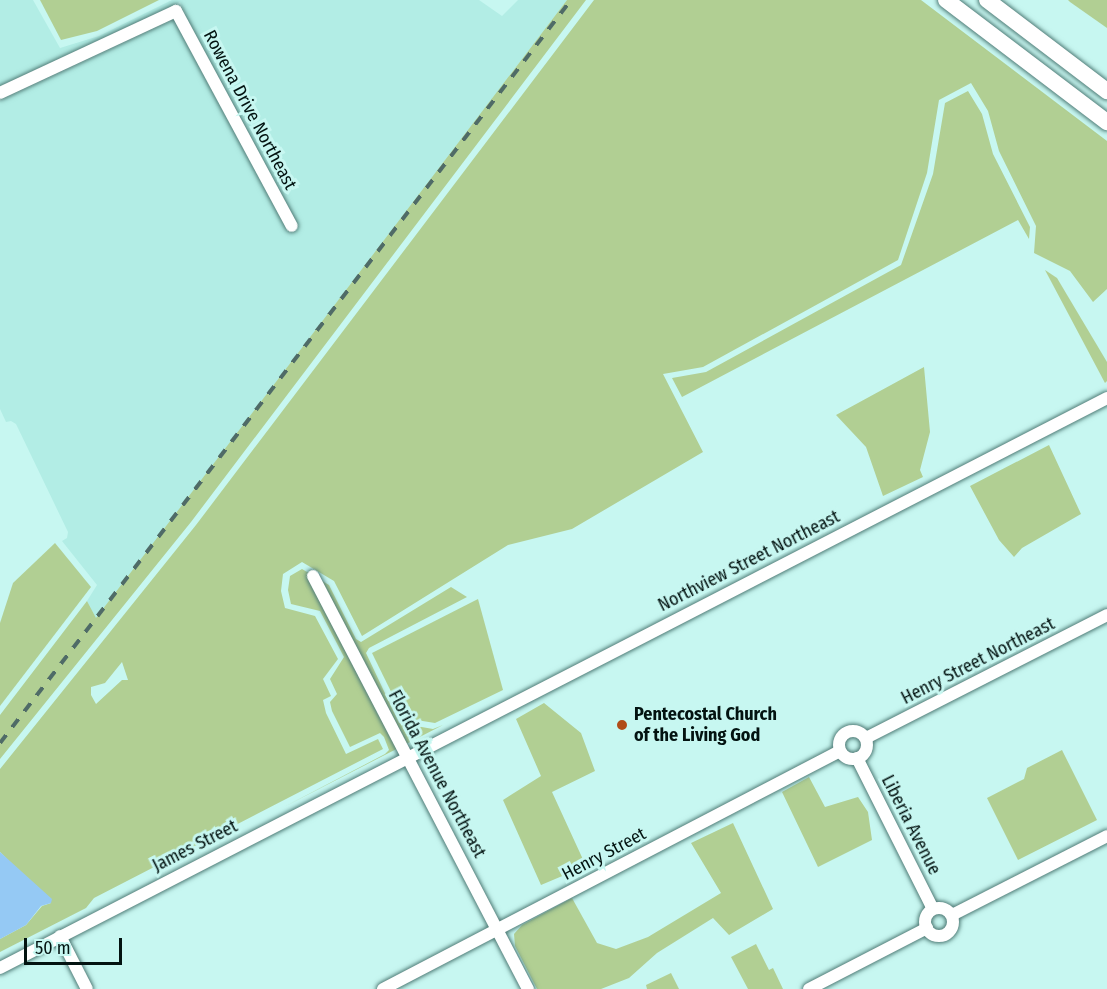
<!DOCTYPE html>
<html>
<head>
<meta charset="utf-8">
<style>
  body { margin:0 }
  #map { position:relative; width:1107px; height:989px; overflow:hidden; background:#c7f7f1; font-family:"Fira Sans Condensed",sans-serif }
  div>[style] { position:absolute }
  .built>* { inset:0; background:#b2ede5 }
  .green>* { inset:0; background:#b1cf93 }
  .water>* { inset:0; background:#95c9f4 }
  .roads { filter:drop-shadow(0 0 2px #507c77) drop-shadow(0 0 2px #507c77) }
  .street>* { height:12px; margin:-6px; padding:0 6px; transform-origin:6px; border-radius:6px; background:#fff }
  .street>.ring { margin:-6px; padding:0; box-sizing:content-box; background:none; border:12px solid #fff; border-radius:50% }
  .secondary>* { height:16px; margin:-8px; padding:0 8px; transform-origin:8px; border-radius:8px; background:#fff }
  .rail>* { height:4px; margin-top:-2px; transform-origin:0; background:repeating-linear-gradient(90deg,#4f6b67 0 10px,transparent 0 20px) }
  .dots>* { width:16px; height:16px; translate:-50% -50%; box-sizing:border-box; border:3px solid #c7f7f1; border-radius:50% }
  span { translate:-50% -50%; white-space:nowrap; text-align:center; line-height:1.15; -webkit-text-stroke:6px #c7f7f1; paint-order:stroke }
  .street-label { font-size:18px; color:#031311 }
  .poi-label { font-size:18px; color:#031311; font-weight:700 }
  .left { translate:0 -50%; text-align:left }
  .scale { position:absolute; left:24px; top:938px; width:98px; height:27px; box-sizing:border-box; border:3px solid #031311; border-top:0; padding-left:8px; font-size:18px; line-height:21px; white-space:nowrap; color:#031311; -webkit-text-stroke:4px #c7f7f1; paint-order:stroke }
</style>
</head>
<body>
<div id="map">
  <div class="built">
    <i style="clip-path:polygon(0 0,33px 0,60px 48px,99px 36px,172px 0,479px 0,502px 16px,518px 0,567px 0,96px 619px,87px 601px,97px 585px,62px 541px,67px 538px,68px 532px,16px 424px,11px 421px,6px 422px,0 409px,0 101px,186px 14px,180px 2px,0 86px)"></i>
  </div>
  <div class="green">
    <i style="clip-path:polygon(40px 0,159px 0,97px 31px,61px 40px)"></i>
    <i style="clip-path:polygon(567px 0,586px 0,191px 522px,0 759px,0 715px,87px 601px,96px 618px)"></i>
    <i style="clip-path:polygon(evenodd,594px 0,921px 0,1107px 141px,1107px 289px,1093px 302px,1070px 271px,1034px 253px,1036px 226px,999px 151px,988px 111px,971px 83px,939px 100px,927px 173px,898px 260px,703px 367px,663px 374px,703px 452px,572px 529px,508px 545px,362px 636px,334px 581px,302px 562px,283px 574px,281px 591px,285px 608px,315px 616px,338px 659px,323px 679px,331px 696px,323px 700px,326px 713px,346px 754px,378px 739px,383px 749px,94px 898px,86px 908px,0 952px,0 939px,26px 925px,42px 906px,51px 903px,0 852px,0 769px,196px 525px,594px 0,122px 662px,128px 680px,122px 680px,96px 704px,91px 695px,91px 687px,105px 683px,122px 662px)"></i>
    <i style="clip-path:polygon(1068px 0,1107px 0,1107px 28px,1070px 2px)"></i>
    <i style="clip-path:polygon(968px 91px,982px 114px,993px 154px,1030px 227px,1029px 239px,1018px 220px,682px 397px,672px 378px,706px 372px,901px 265px,933px 174px,945px 103px)"></i>
    <i style="clip-path:polygon(1045px 270px,1057px 278px,1107px 362px,1107px 381px,1105px 383px)"></i>
    <i style="clip-path:polygon(924px 367px,930px 432px,920px 470px,923px 477px,883px 496px,866px 447px,836px 415px)"></i>
    <i style="clip-path:polygon(1049px 445px,1081px 514px,1022px 548px,1014px 557px,999px 540px,970px 486px)"></i>
    <i style="clip-path:polygon(55px 543px,91px 587px,0 706px,0 623px,13px 583px)"></i>
    <i style="clip-path:polygon(302px 569px,329px 585px,356px 639px,361px 642px,451px 587px,467px 597px,369px 648px,366px 653px,399px 723px,433px 729px,443px 725px,282px 808px,385px 754px,389px 750px,384px 737px,380px 733px,350px 747px,332px 711px,330px 702px,337px 694px,330px 679px,344px 657px,320px 611px,291px 604px,288px 590px,290px 576px)"></i>
    <i style="clip-path:polygon(478px 599px,503px 690px,435px 723px,404px 718px,372px 653px)"></i>
    <i style="clip-path:polygon(544px 703px,581px 733px,595px 771px,552px 792px,586px 866px,541px 885px,503px 800px,541px 776px,516px 719px)"></i>
    <i style="clip-path:polygon(1062px 750px,1097px 820px,1018px 860px,987px 798px,1024px 779px,1027px 768px)"></i>
    <i style="clip-path:polygon(809px 777px,825px 807px,858px 797px,868px 812px,872px 840px,818px 867px,782px 792px)"></i>
    <i style="clip-path:polygon(733px 823px,773px 909px,729px 935px,713px 918px,657px 953px,629px 978px,601px 989px,537px 989px,515px 946px,514px 934px,522px 925px,572px 898px,597px 943px,616px 949px,648px 937px,721px 893px,691px 843px)"></i>
    <i style="clip-path:polygon(756px 944px,769px 970px,773px 968px,783px 989px,748px 989px,731px 957px)"></i>
    <i style="clip-path:polygon(671px 973px,679px 989px,647px 989px,646px 985px)"></i>
  </div>
  <div class="water">
    <i style="clip-path:polygon(0 852px,52px 899px,51px 903px,41px 906px,26px 925px,0 939px)"></i>
  </div>
  <div class="roads">
    <div class="street">
      <i style="left:0;top:93px;width:194px;rotate:-25deg"></i>
      <i style="left:176px;top:11px;width:244px;rotate:61.7deg"></i>
      <i style="left:313px;top:576px;width:466px;rotate:62.5deg"></i>
      <i class="ring" style="left:839px;top:731px;width:16px;height:16px"></i>
      <i style="left:866px;top:738px;width:271px;rotate:-27deg"></i>
      <i style="left:857px;top:758px;width:169px;rotate:63.3deg"></i>
      <i class="ring" style="left:925px;top:908px;width:16px;height:16px"></i>
      <i style="left:952px;top:915px;width:174px;rotate:-27deg"></i>
      <i style="left:60px;top:936px;width:59px;rotate:63deg"></i>
      <i style="left:0;top:968px;width:1245px;rotate:-27.24deg"></i>
      <i style="left:383px;top:989px;width:515px;rotate:-27.51deg"></i>
      <i style="left:809px;top:989px;width:133px;rotate:-27.3deg"></i>
    </div>
    <div class="secondary">
      <i style="left:946px;top:0;width:202px;rotate:37.2deg"></i>
      <i style="left:987px;top:0;width:151px;rotate:37.2deg"></i>
    </div>
  </div>
  <div class="rail">
    <i style="left:0;top:743px;width:937px;rotate:-52.46deg"></i>
  </div>
  <div class="dots">
    <i style="left:622px;top:725px;background:#b04c18"></i>
  </div>
  <div class="street-label">
    <span style="left:250px;top:110px;rotate:62deg">Rowena Drive Northeast</span>
    <span style="left:749px;top:561px;rotate:-27deg">Northview Street Northeast</span>
    <span style="left:978px;top:661px;rotate:-27deg">Henry Street Northeast</span>
    <span style="left:437px;top:774px;rotate:62deg">Florida Avenue Northeast</span>
    <span style="left:911px;top:825px;rotate:63deg">Liberia Avenue</span>
    <span style="left:195px;top:846px;rotate:-27deg">James Street</span>
    <span style="left:604px;top:854px;rotate:-28deg">Henry Street</span>
  </div>
  <div class="poi-label">
    <span class="left" style="left:634px;top:725px">Pentecostal Church<br>of the Living God</span>
  </div>
  <div class="scale">50 m</div>
</div>
</body>
</html>
